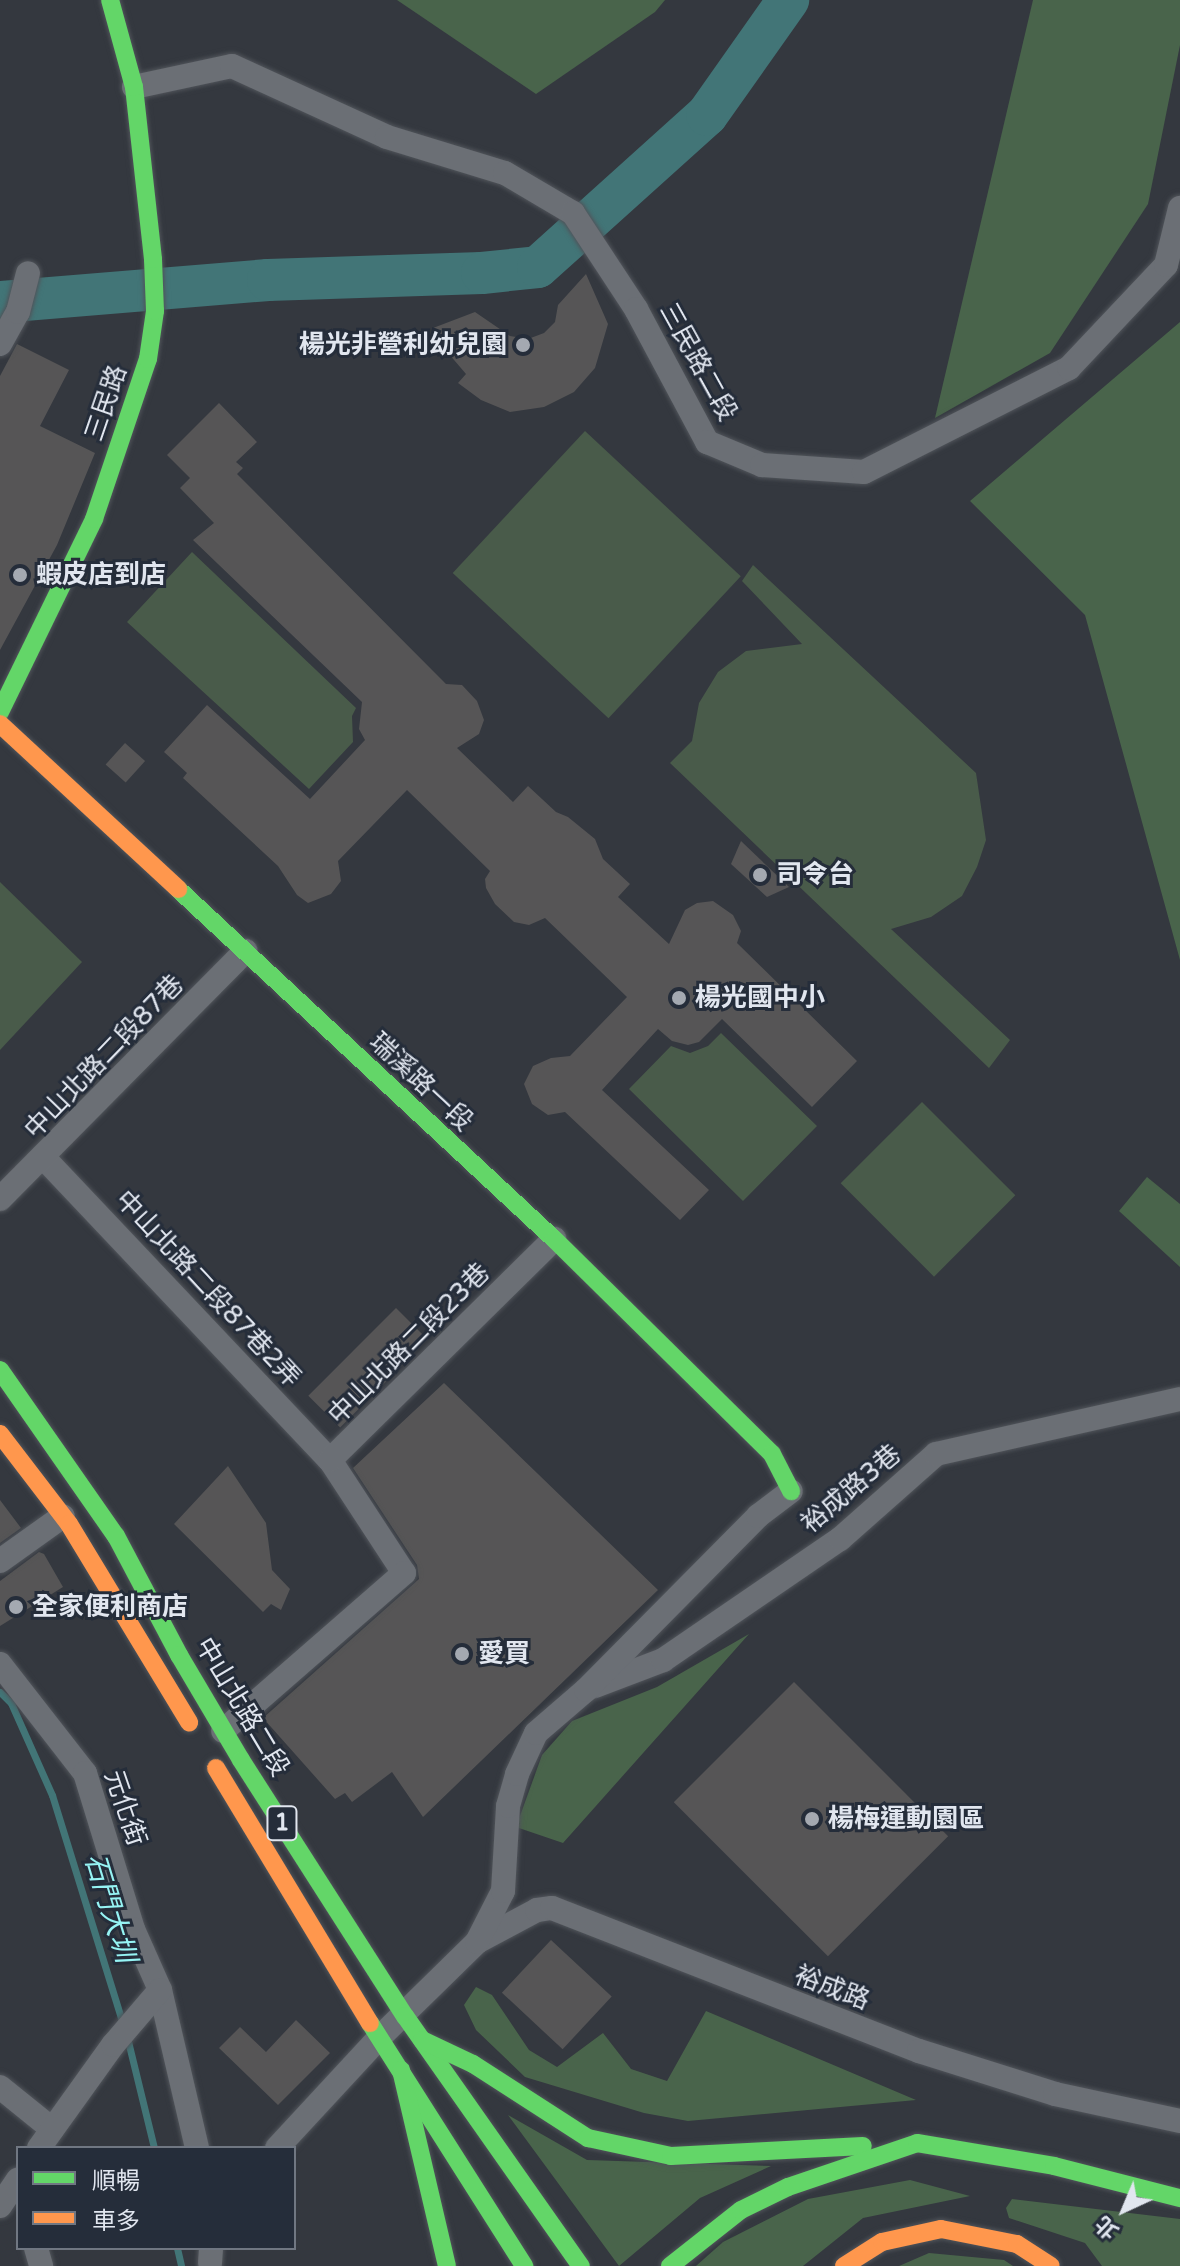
<!DOCTYPE html>
<html>
<head>
<meta charset="utf-8">
<style>
  body { margin:0 }
  #map { position:relative; width:1180px; height:2266px; overflow:hidden; background:#34383f; font-family:"Varela Round","Noto Sans TC",sans-serif }
  div>[style] { position:absolute }
  .green>* { inset:0; background:#495b4a; transform-origin:0 0 }
  .forest>* { inset:0; background:#49644b }
  .stream>* { height:7px; margin:-3.5px; padding:0 3.5px; transform-origin:3.5px; border-radius:3.5px; background:#427577 }
  .river>* { height:42px; margin:-21px; padding:0 21px; transform-origin:21px; border-radius:21px; background:#427577 }
  .building>* { inset:0; background:#565556; transform-origin:0 0 }
  .roads { filter:drop-shadow(0 0 2px #50545a) drop-shadow(0 0 2px #50545a) }
  .street>* { height:24px; margin:-12px; padding:0 12px; transform-origin:12px; border-radius:12px; background:#6b6f75 }
  .fast>* { height:18px; margin:-9px; padding:0 9px; transform-origin:9px; border-radius:9px; background:#63d668 }
  .slow>* { height:18px; margin:-9px; padding:0 9px; transform-origin:9px; border-radius:9px; background:#ff974d }
  .dots>* { width:22px; height:22px; translate:-50% -50%; box-sizing:border-box; border:4px solid #252d3a; border-radius:50% }
  span { translate:-50% -50%; white-space:nowrap; text-align:center; line-height:1.15; -webkit-text-stroke:6px #252d3a; paint-order:stroke }
  .shield-label span { padding:2px 6px; background:#252d3a; border:2px solid; border-radius:6px; -webkit-text-stroke-width:0 }
  .shield-label { font-size:24px; color:#e1e6ef; font-weight:700 }
  .poi-label { font-size:26px; color:#e1e6ef; font-weight:700 }
  .right { translate:-100% -50%; text-align:right }
  .left { translate:0 -50%; text-align:left }
  .street-label { font-size:26px; color:#e1e6ef }
  .water-label { font-size:28px; color:#96f4f4; font-style:italic }
  .legend { position:absolute; left:16px; top:2146px; width:280px; height:104px; box-sizing:border-box; background:#252d3a; border:2px solid #707782; margin:0; padding:10px 14px; list-style:none; font-size:24px; color:#e1e6ef }
  .legend li { display:flex; align-items:center; gap:16px; height:40px }
  .legend b { width:40px; border:2px solid #707782 }
  .north { position:absolute; left:1084px; top:2170px; width:80px; height:80px; -webkit-text-stroke:6px #252d3a; paint-order:stroke; rotate:224deg; font-size:22px; font-weight:700; line-height:32px; text-align:center; color:#e1e6ef }
  .north::after { content:''; display:block; margin:auto; width:28px; height:36px; background:#e1e6ef; clip-path:polygon(50% 0,100% 100%,50% 72%,0 100%) }
</style>
</head>
<body>
<div id="map">
  <div class="green">
    <i style="left:585px;top:431px;width:213px;height:194px;rotate:43deg"></i>
    <i style="clip-path:polygon(192px 552px,356px 708px,352px 716px,353px 742px,309px 789px,127px 622px)"></i>
    <i style="clip-path:polygon(753px 565px,976px 773px,986px 840px,977px 867px,962px 896px,931px 917px,891px 929px,1010px 1040px,989px 1068px,670px 763px,692px 741px,699px 703px,718px 672px,746px 651px,802px 644px,742px 581px)"></i>
    <i style="clip-path:polygon(0 882px,82px 962px,0 1050px)"></i>
    <i style="clip-path:polygon(721px 1033px,817px 1126px,743px 1201px,629px 1089px,671px 1046px,690px 1053px,708px 1046px)"></i>
    <i style="left:922px;top:1102px;width:132px;height:115px;rotate:45deg"></i>
  </div>
  <div class="forest">
    <i style="clip-path:polygon(397px 0,665px 0,655px 12px,536px 94px)"></i>
    <i style="clip-path:polygon(1033px 0,1180px 0,1180px 45px,1148px 204px,1050px 353px,935px 418px)"></i>
    <i style="clip-path:polygon(1180px 322px,1180px 960px,1085px 615px,970px 501px)"></i>
    <i style="clip-path:polygon(1147px 1177px,1180px 1204px,1180px 1267px,1119px 1211px)"></i>
    <i style="clip-path:polygon(749px 1634px,563px 1843px,516px 1827px,542px 1755px,572px 1721px,657px 1687px)"></i>
    <i style="clip-path:polygon(476px 1987px,492px 1995px,529px 2050px,557px 2067px,603px 2033px,631px 2069px,667px 2081px,706px 2011px,916px 2100px,688px 2121px,644px 2113px,525px 2077px,476px 2030px,464px 2005px)"></i>
    <i style="clip-path:polygon(508px 2115px,587px 2160px,771px 2166px,700px 2198px,619px 2266px)"></i>
    <i style="clip-path:polygon(910px 2180px,970px 2196px,863px 2218px,803px 2266px,696px 2266px,723px 2242px,808px 2199px)"></i>
    <i style="clip-path:polygon(1012px 2199px,1180px 2219px,1180px 2266px,1102px 2266px,1085px 2243px,1009px 2218px,1006px 2208px)"></i>
    <i style="clip-path:polygon(929px 2253px,1004px 2260px,1013px 2266px,899px 2266px)"></i>
  </div>
  <div class="stream">
    <i style="left:0;top:1692px;width:16px;rotate:45deg"></i>
    <i style="left:11px;top:1703px;width:101px;rotate:66deg"></i>
    <i style="left:52px;top:1795px;width:241px;rotate:72.8deg"></i>
    <i style="left:127px;top:2037px;width:114px;rotate:76.3deg"></i>
    <i style="left:177px;top:2248px;width:18px;rotate:77deg"></i>
  </div>
  <div class="river">
    <i style="left:0;top:302px;width:269px;rotate:-4.7deg"></i>
    <i style="left:268px;top:280px;width:214px;rotate:-1.9deg"></i>
    <i style="left:482px;top:273px;width:56px;rotate:-6.1deg"></i>
    <i style="left:538px;top:267px;width:227px;rotate:-42deg"></i>
    <i style="left:707px;top:115px;width:141px;rotate:-54.8deg"></i>
  </div>
  <div class="building">
    <i style="clip-path:polygon(586px 274px,608px 324px,595px 368px,574px 392px,544px 407px,510px 412px,481px 400px,458px 383px,466px 374px,437px 340px,433px 328px,475px 312px,510px 336px,528px 339px,544px 333px,555px 322px,558px 305px)"></i>
    <i style="clip-path:polygon(17px 344px,69px 370px,40px 426px,95px 453px,57px 545px,0 650px,0 376px)"></i>
    <i style="clip-path:polygon(219px 403px,257px 442px,236px 462px,243px 468px,237px 474px,446px 684px,462px 685px,477px 701px,484px 720px,479px 734px,457px 748px,513px 802px,528px 786px,556px 812px,568px 817px,595px 839px,603px 859px,630px 884px,618px 897px,669px 944px,685px 910px,697px 903px,713px 901px,733px 915px,741px 931px,737px 943px,857px 1061px,812px 1107px,722px 1019px,699px 1042px,688px 1045px,672px 1041px,658px 1029px,602px 1090px,709px 1190px,680px 1220px,565px 1112px,548px 1115px,532px 1104px,524px 1084px,533px 1066px,551px 1058px,570px 1056px,627px 997px,545px 918px,529px 925px,514px 922px,495px 904px,486px 888px,485px 879px,490px 871px,407px 790px,338px 861px,341px 881px,331px 894px,308px 903px,297px 895px,278px 866px,183px 778px,187px 773px,164px 752px,207px 705px,310px 799px,365px 740px,359px 729px,362px 702px,193px 540px,214px 523px,180px 488px,190px 478px,167px 455px)"></i>
    <i style="left:125px;top:743px;width:27px;height:29px;rotate:42deg"></i>
    <i style="clip-path:polygon(741px 841px,789px 887px,767px 897px,731px 864px)"></i>
    <i style="left:396px;top:1308px;width:45px;height:124px;rotate:45deg"></i>
    <i style="clip-path:polygon(444px 1383px,658px 1590px,423px 1817px,392px 1772px,352px 1802px,345px 1793px,335px 1799px,263px 1718px,419px 1579px,417px 1565px,353px 1468px)"></i>
    <i style="clip-path:polygon(228px 1466px,266px 1523px,272px 1570px,290px 1589px,281px 1610px,271px 1604px,263px 1612px,174px 1524px)"></i>
    <i style="clip-path:polygon(0 1500px,21px 1528px,0 1543px)"></i>
    <i style="clip-path:polygon(39px 1552px,44px 1554px,63px 1587px,0 1626px,0 1581px)"></i>
    <i style="left:794px;top:1682px;width:218px;height:170px;rotate:45deg"></i>
    <i style="left:551px;top:1940px;width:83px;height:72px;rotate:43deg"></i>
    <i style="clip-path:polygon(296px 2020px,330px 2053px,278px 2105px,219px 2048px,240px 2027px,266px 2052px)"></i>
  </div>
  <div class="roads">
    <div class="street">
      <i style="left:134px;top:87px;width:100px;rotate:-12.1deg"></i>
      <i style="left:232px;top:66px;width:170px;rotate:24.6deg"></i>
      <i style="left:387px;top:137px;width:123px;rotate:17deg"></i>
      <i style="left:505px;top:173px;width:79px;rotate:30.5deg"></i>
      <i style="left:573px;top:213px;width:115px;rotate:56.7deg"></i>
      <i style="left:636px;top:309px;width:151px;rotate:61.9deg"></i>
      <i style="left:707px;top:442px;width:60px;rotate:22.7deg"></i>
      <i style="left:762px;top:465px;width:102px;rotate:3.9deg"></i>
      <i style="left:864px;top:472px;width:230px;rotate:-26.9deg"></i>
      <i style="left:1069px;top:368px;width:141px;rotate:-46.7deg"></i>
      <i style="left:1166px;top:265px;width:59px;rotate:-76.2deg"></i>
      <i style="left:0;top:344px;width:37px;rotate:-61deg"></i>
      <i style="left:18px;top:312px;width:40px;rotate:-75.6deg"></i>
      <i style="left:44px;top:1158px;width:416px;rotate:46.6deg"></i>
      <i style="left:330px;top:1460px;width:135px;rotate:56.8deg"></i>
      <i style="left:404px;top:1573px;width:240px;rotate:138.9deg"></i>
      <i style="left:0;top:1199px;width:349px;rotate:-45.3deg"></i>
      <i style="left:330px;top:1460px;width:315px;rotate:-44.6deg"></i>
      <i style="left:0;top:1561px;width:77px;rotate:-35.5deg"></i>
      <i style="left:0;top:1664px;width:138px;rotate:52.1deg"></i>
      <i style="left:85px;top:1773px;width:163px;rotate:72.9deg"></i>
      <i style="left:133px;top:1929px;width:67px;rotate:66.1deg"></i>
      <i style="left:160px;top:1990px;width:162px;rotate:76.8deg"></i>
      <i style="left:595px;top:1686px;width:73px;rotate:-20.9deg"></i>
      <i style="left:663px;top:1660px;width:214px;rotate:-34.4deg"></i>
      <i style="left:840px;top:1539px;width:128px;rotate:-41.5deg"></i>
      <i style="left:936px;top:1454px;width:250px;rotate:-12.7deg"></i>
      <i style="left:477px;top:1942px;width:68px;rotate:-28.1deg"></i>
      <i style="left:537px;top:1910px;width:15px;rotate:-8deg"></i>
      <i style="left:552px;top:1908px;width:394px;rotate:21.3deg"></i>
      <i style="left:919px;top:2051px;width:143px;rotate:17.5deg"></i>
      <i style="left:1055px;top:2094px;width:128px;rotate:12.2deg"></i>
      <i style="left:0;top:2087px;width:67px;rotate:38.9deg"></i>
      <i style="left:39px;top:2148px;width:127px;rotate:-54.3deg"></i>
      <i style="left:113px;top:2045px;width:72px;rotate:-49.5deg"></i>
      <i style="left:277px;top:2148px;width:150px;rotate:-47.2deg"></i>
      <i style="left:379px;top:2038px;width:137px;rotate:-44.4deg"></i>
      <i style="left:477px;top:1942px;width:57px;rotate:-63deg"></i>
      <i style="left:503px;top:1891px;width:85px;rotate:-86.6deg"></i>
      <i style="left:508px;top:1806px;width:33px;rotate:-74deg"></i>
      <i style="left:517px;top:1774px;width:45px;rotate:-65.1deg"></i>
      <i style="left:536px;top:1733px;width:66px;rotate:-40.7deg"></i>
      <i style="left:586px;top:1690px;width:245px;rotate:-45.3deg"></i>
      <i style="left:758px;top:1516px;width:41px;rotate:-37.1deg"></i>
      <i style="left:0;top:2206px;width:32px;rotate:-56deg"></i>
      <i style="left:36px;top:2248px;width:19px;rotate:74deg"></i>
      <i style="left:210px;top:2263px;width:15px;rotate:-86deg"></i>
    </div>
    <div class="fast">
      <i style="left:0;top:712px;width:215px;rotate:-64deg"></i>
      <i style="left:94px;top:519px;width:169px;rotate:-71.4deg"></i>
      <i style="left:148px;top:359px;width:49px;rotate:-81.7deg"></i>
      <i style="left:155px;top:311px;width:52px;rotate:-92.2deg"></i>
      <i style="left:153px;top:259px;width:173px;rotate:-96.3deg"></i>
      <i style="left:134px;top:87px;width:90px;rotate:-105.4deg"></i>
      <i style="left:178px;top:889px;width:514px;rotate:42.95deg"></i>
      <i style="left:554px;top:1239px;width:306px;rotate:44.6deg"></i>
      <i style="left:772px;top:1454px;width:42px;rotate:62.8deg"></i>
      <i style="left:0;top:1370px;width:203px;rotate:55.1deg"></i>
      <i style="left:116px;top:1536px;width:135px;rotate:62.1deg"></i>
      <i style="left:179px;top:1655px;width:122px;rotate:59.4deg"></i>
      <i style="left:241px;top:1760px;width:304px;rotate:57.4deg"></i>
      <i style="left:405px;top:2016px;width:306px;rotate:54.9deg"></i>
      <i style="left:370px;top:2023px;width:288px;rotate:57.6deg"></i>
      <i style="left:422px;top:2040px;width:56px;rotate:25.2deg"></i>
      <i style="left:473px;top:2064px;width:137px;rotate:32.8deg"></i>
      <i style="left:588px;top:2138px;width:85px;rotate:12.2deg"></i>
      <i style="left:671px;top:2156px;width:192px;rotate:-3deg"></i>
      <i style="left:401px;top:2070px;width:201px;rotate:76.8deg"></i>
      <i style="left:670px;top:2266px;width:90px;rotate:-38.3deg"></i>
      <i style="left:741px;top:2210px;width:52px;rotate:-26.1deg"></i>
      <i style="left:788px;top:2187px;width:136px;rotate:-18.8deg"></i>
      <i style="left:917px;top:2143px;width:139px;rotate:9.5deg"></i>
      <i style="left:1054px;top:2166px;width:130px;rotate:14.3deg"></i>
    </div>
    <div class="slow">
      <i style="left:0;top:724px;width:243px;rotate:42.8deg"></i>
      <i style="left:0;top:1434px;width:113px;rotate:52.5deg"></i>
      <i style="left:69px;top:1524px;width:232px;rotate:58.8deg"></i>
      <i style="left:216px;top:1768px;width:298px;rotate:58.9deg"></i>
      <i style="left:844px;top:2266px;width:45px;rotate:-32.3deg"></i>
      <i style="left:882px;top:2242px;width:60px;rotate:-12.4deg"></i>
      <i style="left:941px;top:2229px;width:77px;rotate:11.2deg"></i>
      <i style="left:1017px;top:2244px;width:40px;rotate:32.9deg"></i>
    </div>
  </div>
  <div class="dots">
    <i style="left:523px;top:345px;background:#a4a9b1"></i>
    <i style="left:20px;top:575px;background:#a4a9b1"></i>
    <i style="left:760px;top:875px;background:#a4a9b1"></i>
    <i style="left:679px;top:998px;background:#a4a9b1"></i>
    <i style="left:16px;top:1607px;background:#a4a9b1"></i>
    <i style="left:462px;top:1654px;background:#a4a9b1"></i>
    <i style="left:812px;top:1819px;background:#a4a9b1"></i>
  </div>
  <div class="shield-label">
    <span style="left:282px;top:1823px">1</span>
  </div>
  <div class="poi-label">
    <span class="right" style="left:507px;top:345px">楊光非營利幼兒園</span>
    <span class="left" style="left:36px;top:575px">蝦皮店到店</span>
    <span class="left" style="left:776px;top:875px">司令台</span>
    <span class="left" style="left:695px;top:998px">楊光國中小</span>
    <span class="left" style="left:32px;top:1607px">全家便利商店</span>
    <span class="left" style="left:478px;top:1654px">愛買</span>
    <span class="left" style="left:828px;top:1819px">楊梅運動園區</span>
  </div>
  <div class="street-label">
    <span style="left:698px;top:362px;rotate:61deg">三民路二段</span>
    <span style="left:106px;top:403px;rotate:-71deg">三民路</span>
    <span style="left:104px;top:1057px;rotate:-46deg">中山北路二段87巷</span>
    <span style="left:421px;top:1082px;rotate:43deg">瑞溪路一段</span>
    <span style="left:208px;top:1289px;rotate:47deg">中山北路二段87巷2弄</span>
    <span style="left:409px;top:1344px;rotate:-45deg">中山北路二段23巷</span>
    <span style="left:851px;top:1489px;rotate:-40deg">裕成路3巷</span>
    <span style="left:242px;top:1707px;rotate:59deg">中山北路二段</span>
    <span style="left:125px;top:1808px;rotate:71deg">元化街</span>
    <span style="left:832px;top:1988px;rotate:21deg">裕成路</span>
  </div>
  <div class="water-label">
    <span style="left:110px;top:1908px;rotate:73deg">石門大圳</span>
  </div>
  <ul class="legend">
  <li><b style="height:10px;background:#63d668"></b>順暢</li>
  <li><b style="height:10px;background:#ff974d"></b>車多</li>
  </ul>
  <div class="north">北</div>
</div>
</body>
</html>
